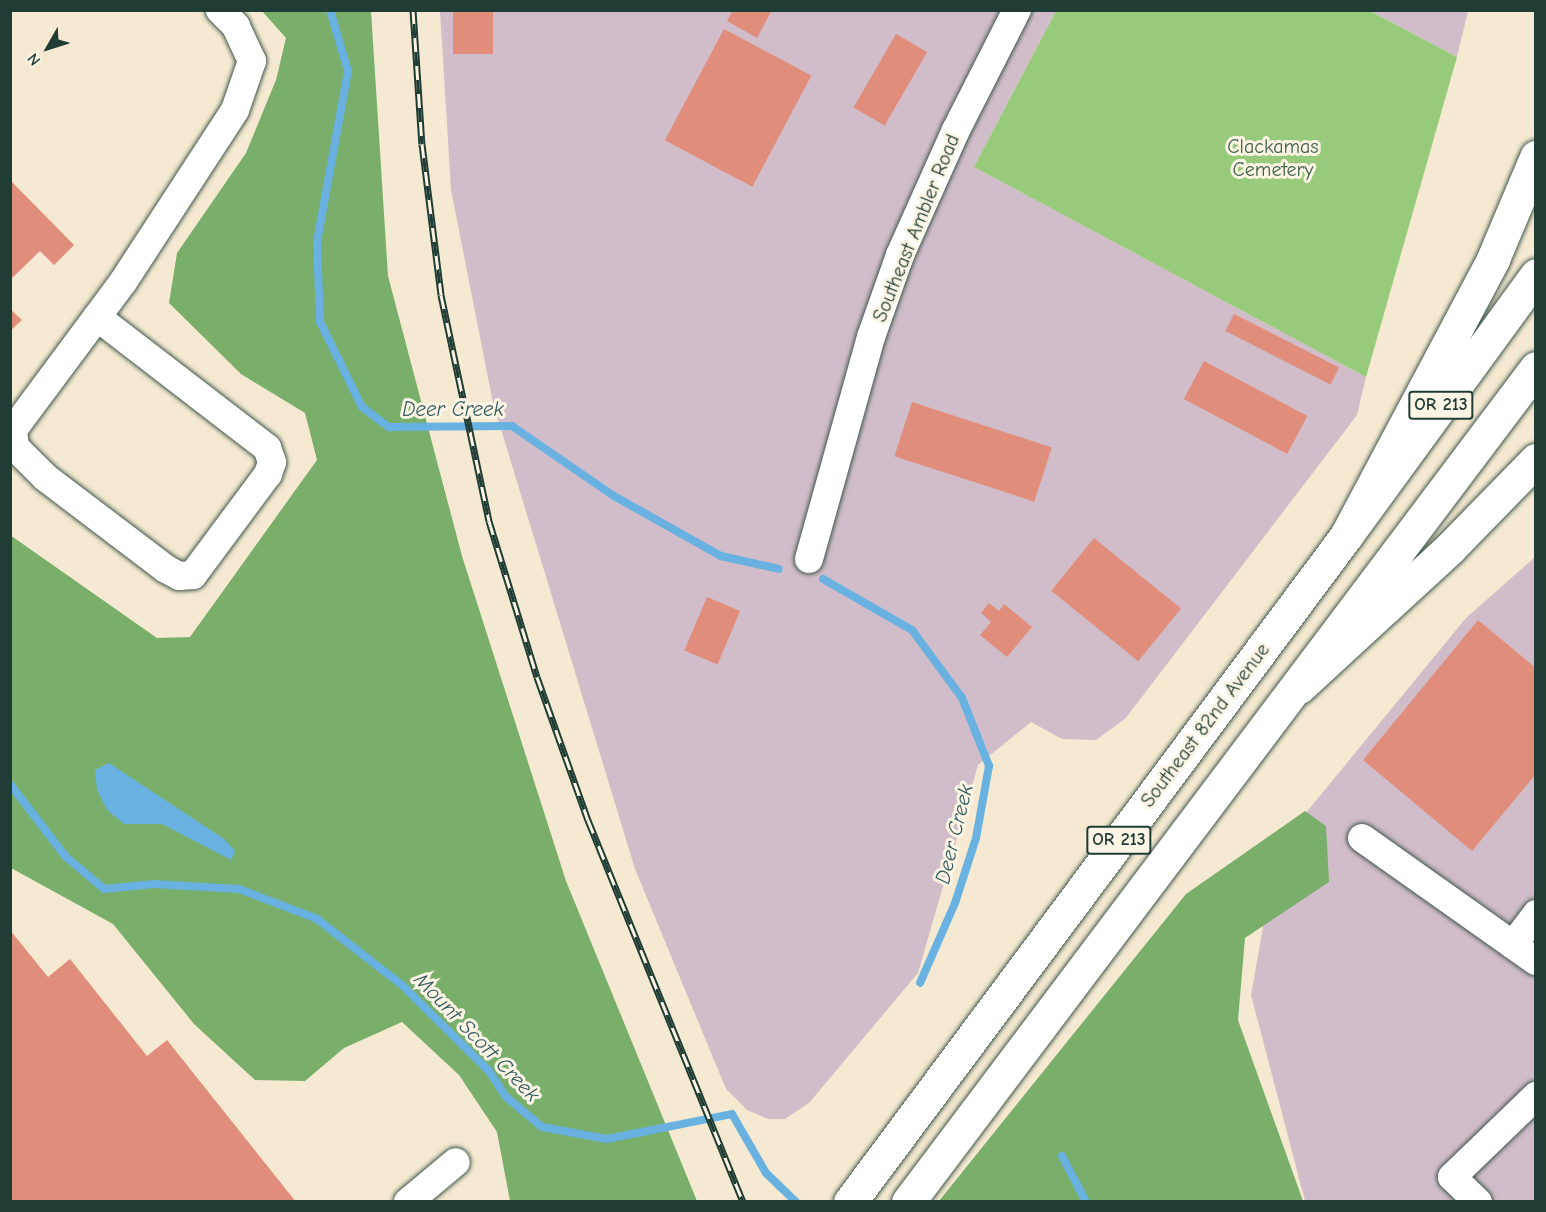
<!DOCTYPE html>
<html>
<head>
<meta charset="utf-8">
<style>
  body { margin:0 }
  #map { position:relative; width:1546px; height:1212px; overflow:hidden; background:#f5ead1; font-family:"Comic Neue",sans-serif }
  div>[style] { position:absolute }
  .industrial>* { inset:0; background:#d1bdc9 }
  .green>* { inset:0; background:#97ca7b }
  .forest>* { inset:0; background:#79ae6b }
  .water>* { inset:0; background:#68b1e0 }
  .stream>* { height:8px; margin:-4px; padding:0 4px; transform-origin:4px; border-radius:4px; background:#68b1e0 }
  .building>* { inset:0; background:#e08e7b; transform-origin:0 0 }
  .roads { filter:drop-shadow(0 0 2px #3f574c) drop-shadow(0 0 2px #3f574c) }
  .minor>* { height:28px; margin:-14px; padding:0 14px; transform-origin:14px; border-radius:14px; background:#fff }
  .major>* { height:33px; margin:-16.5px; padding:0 16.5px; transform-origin:16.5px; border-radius:16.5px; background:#fff }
  .highway>* { height:33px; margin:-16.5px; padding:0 16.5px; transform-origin:16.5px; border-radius:16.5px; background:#fff }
  .rail>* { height:7px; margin-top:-3.5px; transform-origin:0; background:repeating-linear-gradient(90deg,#fcf5e5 0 14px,#1f3d34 0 28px); box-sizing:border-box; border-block:2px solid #1f3d34 }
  span { translate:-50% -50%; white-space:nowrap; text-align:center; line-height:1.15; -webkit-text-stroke:6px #fcf5e5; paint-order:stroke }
  .shield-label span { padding:2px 4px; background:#fcf5e5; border:2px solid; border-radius:4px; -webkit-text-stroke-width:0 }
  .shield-label { font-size:18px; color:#1f3d34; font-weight:700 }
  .park-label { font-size:20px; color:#3d6046 }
  .street-label { font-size:20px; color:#1f3d34 }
  .water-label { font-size:21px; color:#315a5f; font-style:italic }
  .frame { position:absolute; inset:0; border:12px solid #1f3d34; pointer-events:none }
  .north { position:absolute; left:18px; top:18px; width:60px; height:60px; -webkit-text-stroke:4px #fcf5e5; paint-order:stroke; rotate:231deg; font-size:16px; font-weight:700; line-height:24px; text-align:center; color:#1f3d34 }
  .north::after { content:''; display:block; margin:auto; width:21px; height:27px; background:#1f3d34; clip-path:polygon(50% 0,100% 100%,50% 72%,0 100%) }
</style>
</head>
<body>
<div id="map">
  <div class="industrial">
    <i style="clip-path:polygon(440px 11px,1056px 11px,974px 167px,1366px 377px,1357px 415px,1125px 719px,1096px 740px,1062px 739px,1031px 722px,978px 765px,918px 973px,809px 1103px,785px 1119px,768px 1119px,747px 1110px,726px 1089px,635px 869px,493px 403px,451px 190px)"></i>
    <i style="clip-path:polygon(1370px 11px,1468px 11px,1457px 57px)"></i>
    <i style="clip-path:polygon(1535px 557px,1535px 1201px,1305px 1201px,1251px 995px,1277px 848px,1466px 618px)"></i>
  </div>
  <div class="green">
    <i style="clip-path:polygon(1056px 11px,1370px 11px,1457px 57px,1366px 377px,974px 167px)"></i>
  </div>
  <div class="forest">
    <i style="clip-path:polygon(262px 11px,371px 11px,388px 276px,462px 556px,566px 881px,697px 1201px,510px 1201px,497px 1132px,459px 1075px,402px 1022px,344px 1048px,305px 1081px,255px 1080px,194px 1024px,113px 924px,11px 868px,10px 535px,157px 638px,190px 637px,317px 460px,305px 413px,241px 374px,169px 303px,177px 253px,246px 153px,276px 80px,286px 38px)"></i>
    <i style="clip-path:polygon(1305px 811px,1326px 826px,1329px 882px,1245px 938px,1238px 1020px,1303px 1201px,939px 1201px,1186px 894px)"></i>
  </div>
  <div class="water">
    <i style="clip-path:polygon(109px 763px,224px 839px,235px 851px,231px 860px,162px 824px,124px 824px,107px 810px,97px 790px,95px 770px)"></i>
  </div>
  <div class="stream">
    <i style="left:330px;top:10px;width:64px;rotate:73.6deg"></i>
    <i style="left:348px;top:71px;width:173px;rotate:100.3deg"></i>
    <i style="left:317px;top:241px;width:81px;rotate:87.9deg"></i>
    <i style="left:320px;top:322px;width:95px;rotate:63.7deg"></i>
    <i style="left:362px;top:407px;width:34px;rotate:37deg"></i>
    <i style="left:389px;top:427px;width:123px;rotate:-0.5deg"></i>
    <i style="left:512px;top:426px;width:124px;rotate:34.5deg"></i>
    <i style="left:614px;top:496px;width:123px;rotate:29.3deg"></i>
    <i style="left:721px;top:556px;width:59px;rotate:12.6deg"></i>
    <i style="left:823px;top:579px;width:103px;rotate:29.8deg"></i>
    <i style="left:912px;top:630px;width:84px;rotate:53.7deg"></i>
    <i style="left:962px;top:698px;width:73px;rotate:68.3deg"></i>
    <i style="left:989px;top:766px;width:73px;rotate:100.2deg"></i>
    <i style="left:976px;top:838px;width:68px;rotate:107.9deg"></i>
    <i style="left:955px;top:903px;width:87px;rotate:113.6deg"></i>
    <i style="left:10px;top:784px;width:91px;rotate:52.6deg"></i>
    <i style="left:65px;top:856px;width:51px;rotate:40.2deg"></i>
    <i style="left:104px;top:889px;width:50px;rotate:-5.7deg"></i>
    <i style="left:154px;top:884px;width:85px;rotate:3.4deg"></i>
    <i style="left:239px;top:889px;width:84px;rotate:21deg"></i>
    <i style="left:317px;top:919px;width:109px;rotate:37.9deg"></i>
    <i style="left:403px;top:986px;width:121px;rotate:44.7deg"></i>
    <i style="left:489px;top:1071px;width:30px;rotate:57deg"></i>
    <i style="left:505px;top:1096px;width:48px;rotate:40deg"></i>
    <i style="left:542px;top:1127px;width:66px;rotate:10.5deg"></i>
    <i style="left:607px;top:1139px;width:127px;rotate:-11.3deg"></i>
    <i style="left:732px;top:1114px;width:68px;rotate:60deg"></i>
    <i style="left:766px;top:1173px;width:42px;rotate:44deg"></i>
    <i style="left:1062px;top:1156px;width:52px;rotate:62.4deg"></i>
  </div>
  <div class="building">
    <i style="left:453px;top:10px;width:40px;height:44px"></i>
    <i style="clip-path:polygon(733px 10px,772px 10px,757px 38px,727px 21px)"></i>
    <i style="left:724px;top:29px;width:99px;height:126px;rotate:28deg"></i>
    <i style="left:896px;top:34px;width:36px;height:85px;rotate:30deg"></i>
    <i style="clip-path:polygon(10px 180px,74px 245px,54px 265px,40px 251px,10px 280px)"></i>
    <i style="clip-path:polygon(10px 309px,22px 320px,10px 331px)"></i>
    <i style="left:1234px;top:314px;width:118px;height:19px;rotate:27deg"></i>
    <i style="left:1204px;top:361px;width:117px;height:43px;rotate:28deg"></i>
    <i style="left:912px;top:402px;width:147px;height:57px;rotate:18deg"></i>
    <i style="left:1094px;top:538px;width:112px;height:68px;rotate:39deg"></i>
    <i style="left:707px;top:597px;width:36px;height:58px;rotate:23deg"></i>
    <i style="clip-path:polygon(989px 603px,999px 611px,1004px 604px,1032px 627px,1007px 657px,980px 635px,991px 622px,981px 613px)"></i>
    <i style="clip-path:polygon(1478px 620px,1536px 668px,1536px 774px,1472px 851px,1363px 760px)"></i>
    <i style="clip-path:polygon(10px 930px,48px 977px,70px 959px,147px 1056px,167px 1040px,296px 1202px,10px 1202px)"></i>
  </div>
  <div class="roads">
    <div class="minor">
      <i style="left:97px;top:317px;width:215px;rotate:37.6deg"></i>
      <i style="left:267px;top:448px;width:15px;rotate:70deg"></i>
      <i style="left:272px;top:462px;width:13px;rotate:108deg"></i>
      <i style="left:268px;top:474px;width:126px;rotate:126.6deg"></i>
      <i style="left:193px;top:575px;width:14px;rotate:176deg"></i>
      <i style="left:179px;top:576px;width:15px;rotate:-152deg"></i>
      <i style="left:166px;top:569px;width:152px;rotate:-142.8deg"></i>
      <i style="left:45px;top:477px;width:42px;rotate:-135deg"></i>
      <i style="left:15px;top:447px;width:17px;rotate:-97deg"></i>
      <i style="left:13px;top:430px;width:141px;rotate:-53.4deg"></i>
      <i style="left:97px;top:317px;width:44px;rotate:-53.4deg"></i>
      <i style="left:123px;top:282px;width:205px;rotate:-56.9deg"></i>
      <i style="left:235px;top:110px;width:52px;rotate:-70.9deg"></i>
      <i style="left:252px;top:61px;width:38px;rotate:-115deg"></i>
      <i style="left:236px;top:26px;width:23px;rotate:-135deg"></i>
      <i style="left:809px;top:559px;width:230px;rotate:-74.4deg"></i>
      <i style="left:871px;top:337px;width:87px;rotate:-70.5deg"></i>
      <i style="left:900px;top:255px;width:137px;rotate:-65.9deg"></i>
      <i style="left:956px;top:130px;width:135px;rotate:-63.1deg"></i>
      <i style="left:1362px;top:838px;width:213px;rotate:35.3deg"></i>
      <i style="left:1513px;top:945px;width:39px;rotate:-53deg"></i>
      <i style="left:408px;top:1202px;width:62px;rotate:-39.8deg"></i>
      <i style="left:1478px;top:1202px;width:36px;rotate:-136deg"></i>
      <i style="left:1452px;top:1177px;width:117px;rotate:-44deg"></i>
    </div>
    <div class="major">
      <i style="left:850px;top:1202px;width:830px;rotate:-53.32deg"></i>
      <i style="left:1346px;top:536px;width:323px;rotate:-53.9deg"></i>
      <i style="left:908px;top:1202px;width:1044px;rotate:-53.02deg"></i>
    </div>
    <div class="highway">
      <i style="left:1346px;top:536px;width:314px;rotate:-62deg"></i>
      <i style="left:1493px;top:259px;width:111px;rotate:-67.1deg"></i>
      <i style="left:1299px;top:687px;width:205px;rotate:-42.6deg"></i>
      <i style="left:1450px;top:548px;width:123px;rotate:-45.7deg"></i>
    </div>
  </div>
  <div class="rail">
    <i style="left:413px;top:10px;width:134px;rotate:86.2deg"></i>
    <i style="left:422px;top:144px;width:152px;rotate:82.8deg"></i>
    <i style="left:441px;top:295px;width:231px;rotate:78deg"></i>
    <i style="left:489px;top:521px;width:163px;rotate:72.9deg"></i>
    <i style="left:537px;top:677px;width:152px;rotate:70.4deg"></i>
    <i style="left:588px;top:820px;width:412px;rotate:67.9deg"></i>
  </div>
  <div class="shield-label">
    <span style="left:1441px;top:405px">OR 213</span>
    <span style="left:1119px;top:840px">OR 213</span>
  </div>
  <div class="park-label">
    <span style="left:1273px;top:158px">Clackamas<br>Cemetery</span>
  </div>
  <div class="street-label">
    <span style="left:916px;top:228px;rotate:-68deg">Southeast Ambler Road</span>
    <span style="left:1205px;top:725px;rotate:-53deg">Southeast 82nd Avenue</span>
  </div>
  <div class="water-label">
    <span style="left:453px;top:409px">Deer Creek</span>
    <span style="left:954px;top:834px;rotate:-76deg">Deer Creek</span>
    <span style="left:477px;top:1037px;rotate:46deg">Mount Scott Creek</span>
  </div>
  <div class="frame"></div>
  <div class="north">N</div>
</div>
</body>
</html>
